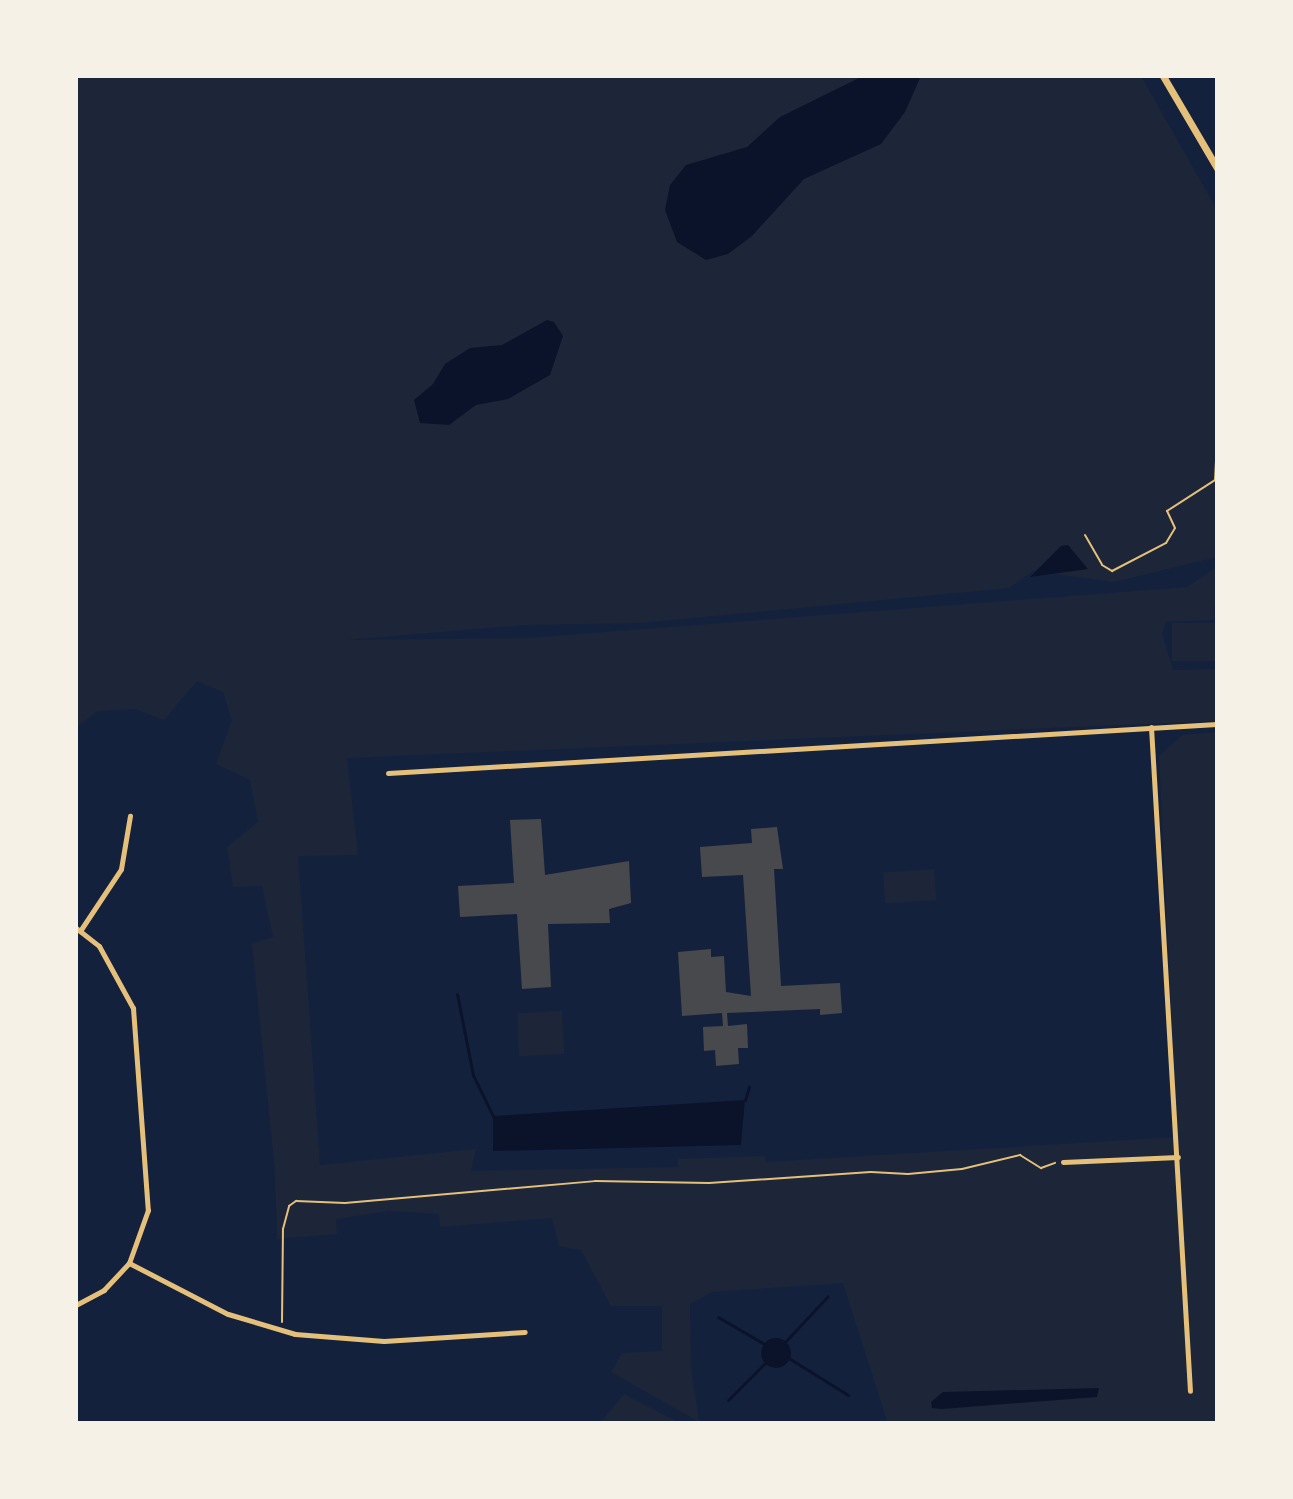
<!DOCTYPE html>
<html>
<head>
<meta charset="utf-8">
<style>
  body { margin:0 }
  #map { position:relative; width:1293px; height:1499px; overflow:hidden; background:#14213d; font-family:Commissioner,sans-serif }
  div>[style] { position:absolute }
  .green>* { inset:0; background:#1d2539; transform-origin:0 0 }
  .water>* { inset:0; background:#0b132b }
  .round { border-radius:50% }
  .stream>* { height:3px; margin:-1.5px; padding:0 1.5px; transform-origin:1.5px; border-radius:1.5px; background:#0b132b }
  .building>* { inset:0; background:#48494c }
  .path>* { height:2px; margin:-1px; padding:0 1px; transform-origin:1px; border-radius:1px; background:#e5c07b }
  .service>* { height:2px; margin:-1px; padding:0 1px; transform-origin:1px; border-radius:1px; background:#e5c07b }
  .minor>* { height:5px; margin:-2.5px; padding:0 2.5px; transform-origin:2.5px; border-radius:2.5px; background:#e5c07b }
  .secondary>* { height:7px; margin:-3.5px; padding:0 3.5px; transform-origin:3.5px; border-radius:3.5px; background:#e5c07b }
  span { translate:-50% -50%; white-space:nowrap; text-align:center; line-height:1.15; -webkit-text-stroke:8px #f6f1e7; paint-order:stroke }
  .frame { position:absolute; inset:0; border:78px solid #f6f1e7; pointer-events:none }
</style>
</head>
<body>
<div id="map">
  <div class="green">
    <i style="clip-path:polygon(76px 76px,1141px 76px,1217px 210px,1217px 557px,1114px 582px,1033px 571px,1009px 588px,640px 623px,526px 625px,345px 640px,527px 638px,1187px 587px,1217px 567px,1214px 620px,1166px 622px,1162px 634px,1173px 670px,1217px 669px,1217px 721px,347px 758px,358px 855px,298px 856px,320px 1165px,476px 1149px,471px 1171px,678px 1167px,678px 1159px,765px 1156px,766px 1162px,1177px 1137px,1159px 756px,1182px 735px,1217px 732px,1217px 1423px,875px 1423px,887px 1421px,843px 1283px,712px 1292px,690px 1304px,691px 1368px,699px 1422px,611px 1372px,622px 1353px,662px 1351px,662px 1306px,611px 1306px,581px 1250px,559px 1246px,552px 1218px,440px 1227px,439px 1214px,389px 1211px,336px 1219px,337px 1234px,277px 1239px,275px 1172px,252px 944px,273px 937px,262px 886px,233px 887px,227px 847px,258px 822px,250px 780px,216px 764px,232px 720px,223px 692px,197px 681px,164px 720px,135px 709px,99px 711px,76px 727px)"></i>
    <i style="left:1217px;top:623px;width:38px;height:45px;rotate:90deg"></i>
    <i style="left:934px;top:869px;width:31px;height:51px;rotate:86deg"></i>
    <i style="left:562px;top:1011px;width:43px;height:45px;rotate:87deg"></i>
    <i style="clip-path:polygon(624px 1394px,680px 1423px,600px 1423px)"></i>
  </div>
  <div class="water">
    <i style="clip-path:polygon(863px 76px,920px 78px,905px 112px,881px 144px,804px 179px,752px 236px,728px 254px,706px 260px,677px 242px,665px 210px,670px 185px,686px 165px,747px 147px,780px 117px)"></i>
    <i style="clip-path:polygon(547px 320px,554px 322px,563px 336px,550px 375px,508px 399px,476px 405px,449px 425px,420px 423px,414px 400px,433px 384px,445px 364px,470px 348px,502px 345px)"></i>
    <i style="clip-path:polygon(1068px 545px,1088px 569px,1030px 577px,1061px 546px)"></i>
    <i style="clip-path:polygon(745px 1100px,741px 1145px,493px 1151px,493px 1116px)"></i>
    <i class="round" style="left:761px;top:1338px;width:30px;height:30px"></i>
    <i style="clip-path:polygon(1099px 1388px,1097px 1397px,942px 1409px,932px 1408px,931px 1402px,943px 1392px)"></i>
  </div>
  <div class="stream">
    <i style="left:457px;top:994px;width:83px;rotate:78.8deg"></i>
    <i style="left:473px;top:1075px;width:46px;rotate:64deg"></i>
    <i style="left:745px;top:1100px;width:14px;rotate:-73deg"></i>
    <i style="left:718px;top:1317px;width:56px;rotate:30.3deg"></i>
    <i style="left:784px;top:1343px;width:64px;rotate:-46.9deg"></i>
    <i style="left:787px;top:1357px;width:72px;rotate:31.9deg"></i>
    <i style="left:728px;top:1400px;width:52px;rotate:-45deg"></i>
  </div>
  <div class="building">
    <i style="clip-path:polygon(541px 819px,545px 875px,629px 861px,631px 903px,609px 909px,610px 923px,548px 924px,551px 987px,522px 989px,517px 914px,460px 917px,458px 886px,514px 883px,510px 820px)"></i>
    <i style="clip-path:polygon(777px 827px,783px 869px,774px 869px,781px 986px,840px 983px,842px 1013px,820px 1015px,820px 1009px,727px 1013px,728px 1026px,747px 1024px,748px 1048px,738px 1048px,739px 1064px,716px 1066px,715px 1050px,704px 1051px,703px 1027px,723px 1026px,722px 1013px,682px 1016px,678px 952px,711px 949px,711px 957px,724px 956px,726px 992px,751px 996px,743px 875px,702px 877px,700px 847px,752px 843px,751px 829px)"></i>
  </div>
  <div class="path">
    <i style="left:282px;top:1322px;width:93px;rotate:-89.4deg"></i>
    <i style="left:283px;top:1229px;width:24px;rotate:-75deg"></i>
    <i style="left:289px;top:1206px;width:9px;rotate:-36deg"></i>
    <i style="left:296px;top:1201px;width:49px;rotate:2.3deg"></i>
    <i style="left:345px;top:1203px;width:251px;rotate:-5deg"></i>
    <i style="left:595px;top:1181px;width:114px;rotate:1deg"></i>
    <i style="left:709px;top:1183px;width:162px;rotate:-3.9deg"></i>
    <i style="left:871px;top:1172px;width:37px;rotate:3deg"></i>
    <i style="left:908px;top:1174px;width:54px;rotate:-5.3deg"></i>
    <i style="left:962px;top:1169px;width:60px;rotate:-13.6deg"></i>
    <i style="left:1020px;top:1155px;width:25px;rotate:32deg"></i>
    <i style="left:1041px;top:1168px;width:15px;rotate:-20deg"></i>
  </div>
  <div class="service">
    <i style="left:1085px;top:535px;width:34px;rotate:60deg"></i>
    <i style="left:1102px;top:565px;width:12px;rotate:31deg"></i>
    <i style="left:1112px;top:571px;width:61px;rotate:-27.4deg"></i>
    <i style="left:1166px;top:543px;width:17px;rotate:-59deg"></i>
    <i style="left:1175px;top:528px;width:19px;rotate:-115deg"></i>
    <i style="left:1167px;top:511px;width:57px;rotate:-32.9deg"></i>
    <i style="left:1215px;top:480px;width:35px;rotate:-87deg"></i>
  </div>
  <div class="minor">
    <i style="left:1151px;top:727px;width:665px;rotate:86.64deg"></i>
    <i style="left:388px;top:773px;width:830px;rotate:-3.38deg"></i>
    <i style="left:76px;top:928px;width:29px;rotate:38deg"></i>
    <i style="left:99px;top:946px;width:71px;rotate:61.3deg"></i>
    <i style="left:133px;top:1008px;width:203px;rotate:85.8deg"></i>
    <i style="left:148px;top:1210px;width:56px;rotate:109.7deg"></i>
    <i style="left:129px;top:1263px;width:37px;rotate:133deg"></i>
    <i style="left:104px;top:1290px;width:32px;rotate:152deg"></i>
    <i style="left:80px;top:931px;width:74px;rotate:-56.5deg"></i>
    <i style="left:121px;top:869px;width:54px;rotate:-80.4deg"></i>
    <i style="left:1063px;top:1162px;width:115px;rotate:-2.5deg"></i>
    <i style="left:129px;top:1263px;width:111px;rotate:27.3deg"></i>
    <i style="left:228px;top:1314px;width:70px;rotate:16.6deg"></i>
    <i style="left:295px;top:1334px;width:89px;rotate:4.5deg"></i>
    <i style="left:384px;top:1341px;width:141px;rotate:-3.7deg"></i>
  </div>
  <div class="secondary">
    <i style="left:1163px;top:76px;width:107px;rotate:59.6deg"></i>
  </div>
  <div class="frame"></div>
</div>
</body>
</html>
